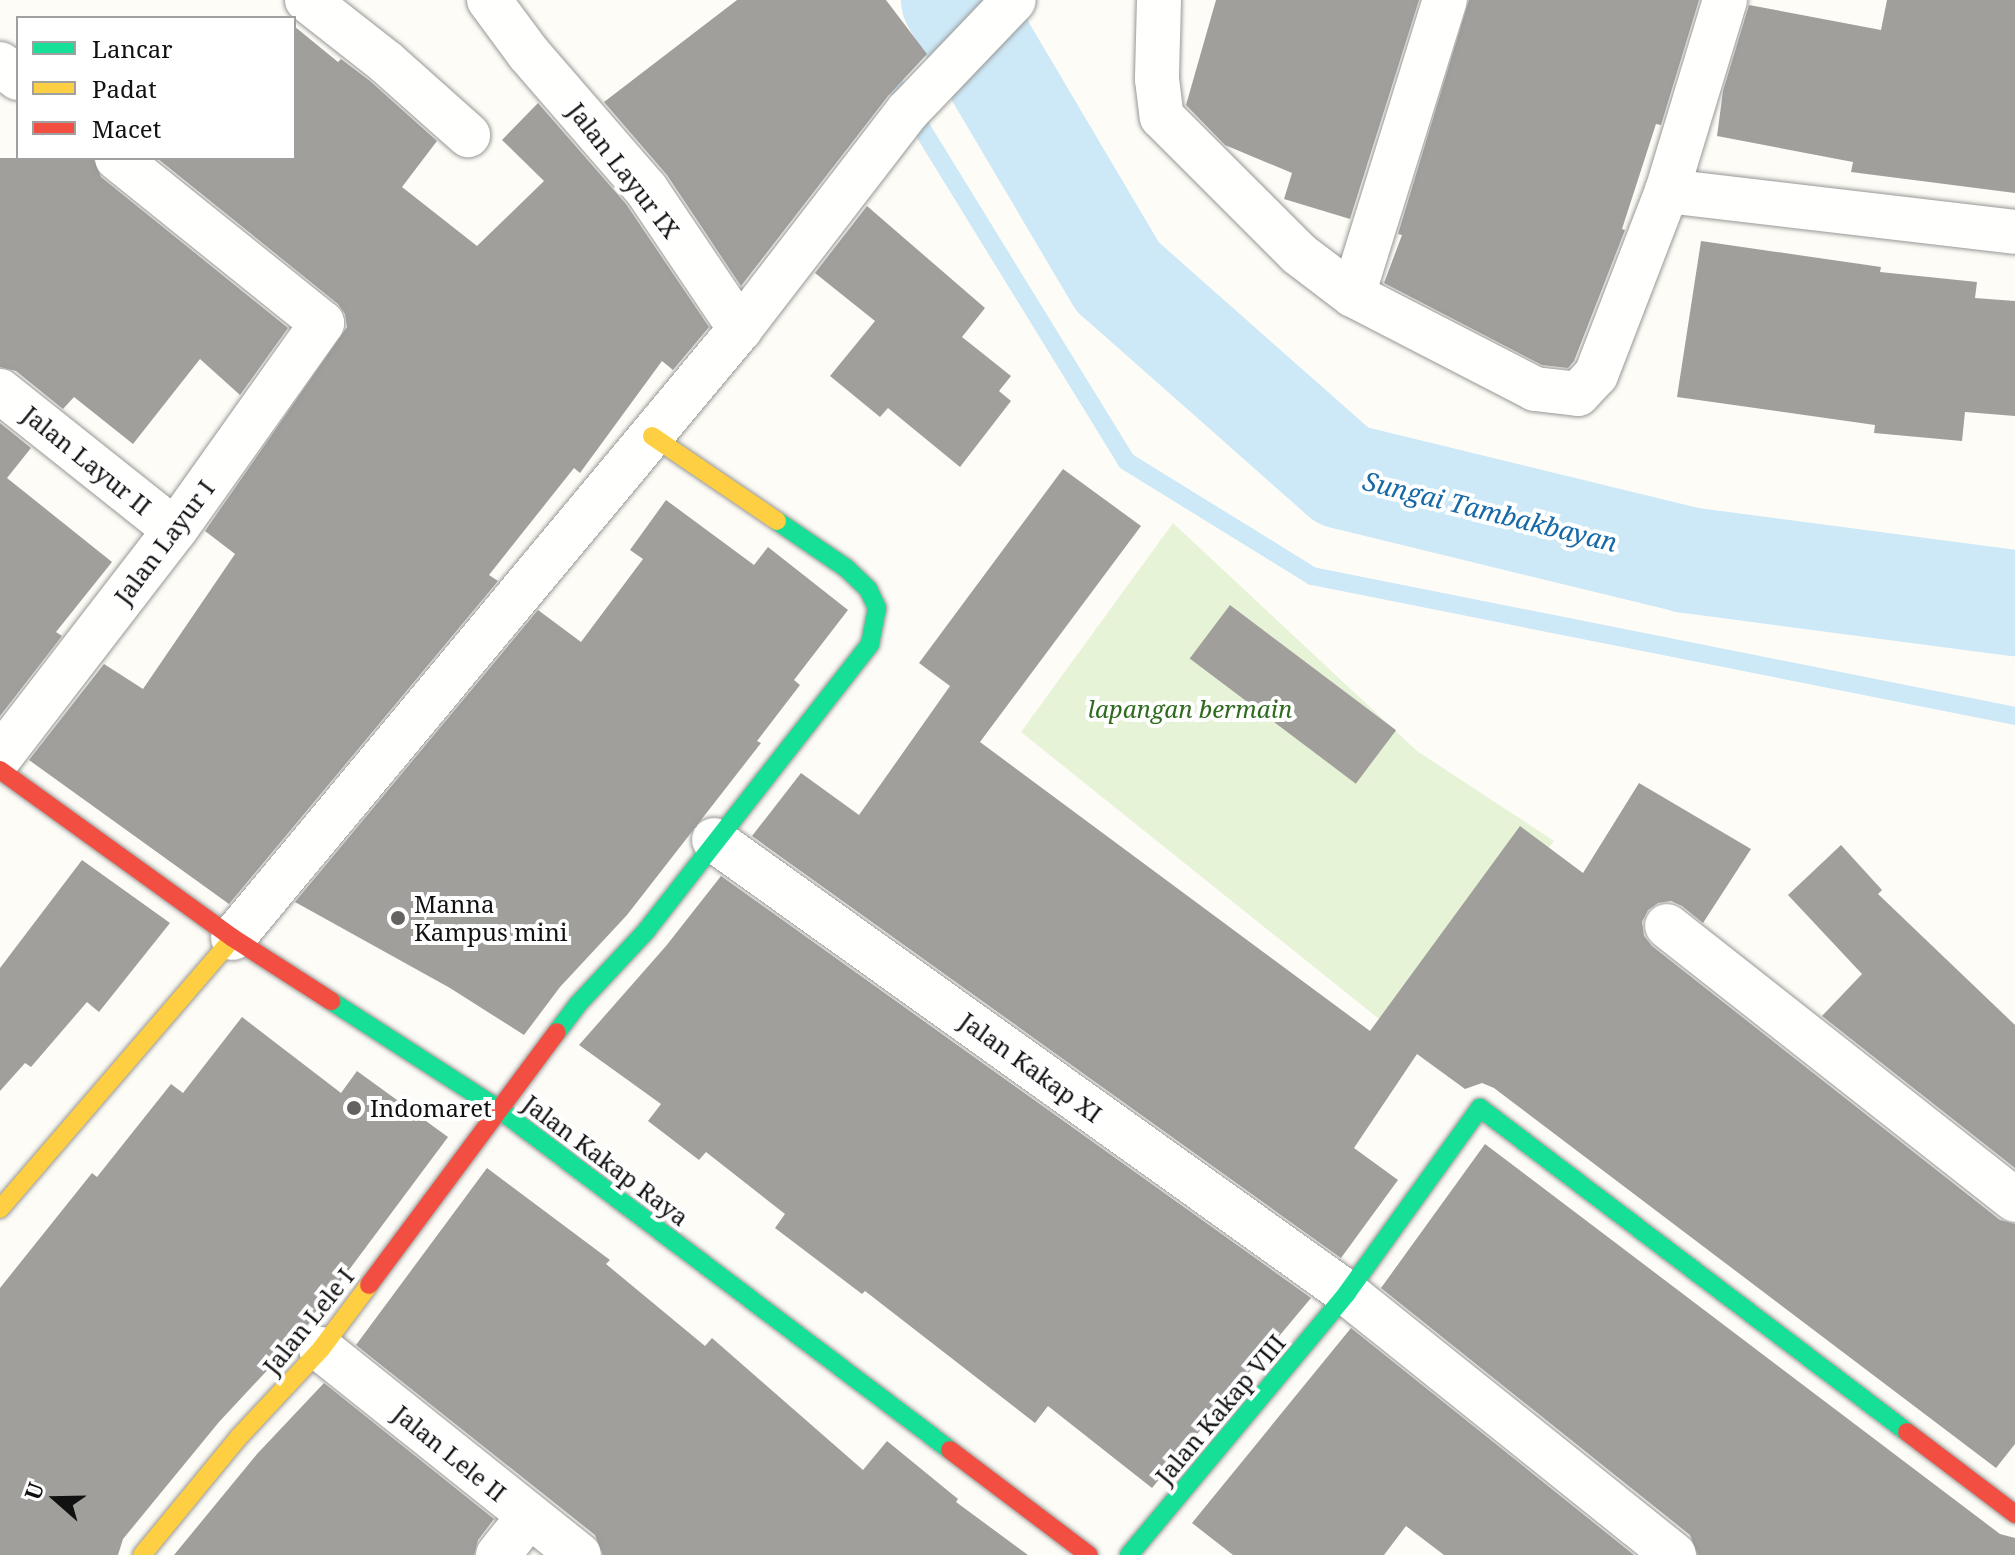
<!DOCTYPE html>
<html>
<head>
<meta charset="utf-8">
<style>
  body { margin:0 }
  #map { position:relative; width:2015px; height:1555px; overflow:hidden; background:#fdfcf7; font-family:"Noto Serif",serif }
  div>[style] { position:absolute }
  .green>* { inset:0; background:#e7f3d7 }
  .stream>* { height:18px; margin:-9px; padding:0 9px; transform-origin:9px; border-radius:9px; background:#cde8f7 }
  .river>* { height:106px; margin:-53px; padding:0 53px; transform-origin:53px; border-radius:53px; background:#cde8f7 }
  .building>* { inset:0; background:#a19f9c; transform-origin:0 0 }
  .roads { filter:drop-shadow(0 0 2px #979795) drop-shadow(0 0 2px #979795) }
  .street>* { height:44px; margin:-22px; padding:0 22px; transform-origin:22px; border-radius:22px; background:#fffffe }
  .fast>* { height:18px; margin:-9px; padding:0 9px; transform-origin:9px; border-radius:9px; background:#16e098 }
  .slow>* { height:18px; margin:-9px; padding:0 9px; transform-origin:9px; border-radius:9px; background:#ffcf43 }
  .jam>* { height:18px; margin:-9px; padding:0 9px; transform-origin:9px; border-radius:9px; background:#f24e42 }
  .dots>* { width:22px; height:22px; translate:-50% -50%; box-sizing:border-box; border:4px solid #fff; border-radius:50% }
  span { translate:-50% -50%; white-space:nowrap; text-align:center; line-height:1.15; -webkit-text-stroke:8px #fff; paint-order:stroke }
  .street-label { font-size:24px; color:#111 }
  .park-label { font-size:24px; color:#2f6b1f; font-style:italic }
  .poi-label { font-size:24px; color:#111 }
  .left { translate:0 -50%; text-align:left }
  .water-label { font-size:26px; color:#1768a6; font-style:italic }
  .legend { position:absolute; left:16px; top:16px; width:280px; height:144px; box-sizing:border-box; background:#fff; border:2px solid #a0a0a0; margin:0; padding:10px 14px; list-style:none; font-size:24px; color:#111 }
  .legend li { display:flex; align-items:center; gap:16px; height:40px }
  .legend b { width:40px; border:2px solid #a0a0a0 }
  .north { position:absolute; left:16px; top:1459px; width:80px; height:80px; -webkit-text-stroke:6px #fff; paint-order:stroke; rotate:290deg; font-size:22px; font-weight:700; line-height:32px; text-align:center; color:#111 }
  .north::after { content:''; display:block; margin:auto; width:28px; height:36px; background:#111; clip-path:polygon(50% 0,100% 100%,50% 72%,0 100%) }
</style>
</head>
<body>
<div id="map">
  <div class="green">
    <i style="clip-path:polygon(1173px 523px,1417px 751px,1554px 841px,1399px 1035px,1021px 732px)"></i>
  </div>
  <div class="stream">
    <i style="left:884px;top:67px;width:462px;rotate:58.4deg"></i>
    <i style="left:1126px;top:461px;width:219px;rotate:31.7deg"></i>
    <i style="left:1312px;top:576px;width:717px;rotate:11.26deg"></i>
  </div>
  <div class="river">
    <i style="left:954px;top:0;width:322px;rotate:59.4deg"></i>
    <i style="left:1118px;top:277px;width:300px;rotate:41.5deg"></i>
    <i style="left:1343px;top:476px;width:354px;rotate:13.7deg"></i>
    <i style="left:1687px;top:560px;width:331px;rotate:7.5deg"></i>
  </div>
  <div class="building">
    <i style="clip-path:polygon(737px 0,886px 0,927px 54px,888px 96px,741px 286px,667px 175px,604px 102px)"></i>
    <i style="clip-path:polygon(1216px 0,1419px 0,1350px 219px,1284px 199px,1292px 173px,1225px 145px,1186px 105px)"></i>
    <i style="clip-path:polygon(1469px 0,1699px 0,1661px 125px,1656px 124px,1622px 229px,1625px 230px,1574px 361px,1568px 368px,1542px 365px,1384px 283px,1402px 235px,1398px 234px)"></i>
    <i style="clip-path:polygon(1887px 0,2015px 0,2015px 193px,1851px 172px,1853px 162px,1717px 136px,1723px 91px,1749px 5px,1881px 30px)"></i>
    <i style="clip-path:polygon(294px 26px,338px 62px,341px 59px,370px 81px,437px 141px,402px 187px,477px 246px,544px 181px,502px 140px,538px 103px,626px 204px,709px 327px,673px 370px,662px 361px,580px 473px,574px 468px,489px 575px,498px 581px,229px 904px,29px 760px,104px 664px,143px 689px,235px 554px,205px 531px,347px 327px,345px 314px,338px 304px,157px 158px,294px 158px)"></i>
    <i style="clip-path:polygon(0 158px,93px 158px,101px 177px,288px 328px,240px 395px,200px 359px,133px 444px,74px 397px,63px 409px,16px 371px,0 367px)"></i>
    <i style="clip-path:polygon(867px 206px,985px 308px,962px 337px,1011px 376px,999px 391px,1011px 401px,960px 467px,888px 408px,880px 417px,830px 376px,875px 321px,815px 273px)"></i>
    <i style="clip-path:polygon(1701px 241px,1881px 267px,1880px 272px,1977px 282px,1975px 298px,2015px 301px,2015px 416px,1965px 412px,1962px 441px,1874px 433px,1875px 425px,1677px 397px)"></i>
    <i style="clip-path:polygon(0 423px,31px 448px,7px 478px,112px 562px,56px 632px,62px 636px,0 716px)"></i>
    <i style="clip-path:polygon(1063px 469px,1141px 526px,980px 742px,1370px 1031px,1520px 826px,1583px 873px,1639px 783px,1751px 849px,1703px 923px,1682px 906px,1671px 901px,1658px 903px,1648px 910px,1642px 922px,1644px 936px,1652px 946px,2000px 1220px,2015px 1224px,2015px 1444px,1996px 1468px,1494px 1088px,1482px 1083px,1465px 1089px,1417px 1054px,1354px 1148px,1398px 1180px,1341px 1258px,752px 836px,801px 773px,859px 815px,950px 686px,919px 663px)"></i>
    <i style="clip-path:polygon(666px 500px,754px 565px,768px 547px,848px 610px,794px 680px,800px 685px,757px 741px,761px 743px,627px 915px,560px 987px,524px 1035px,450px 988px,295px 902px,538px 610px,581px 642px,643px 559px,630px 550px)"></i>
    <i style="left:1230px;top:605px;width:208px;height:67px;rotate:37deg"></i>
    <i style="clip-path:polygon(1841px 845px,1882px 890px,1878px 894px,2015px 1025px,2015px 1168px,1822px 1016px,1862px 974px,1788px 895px)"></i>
    <i style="clip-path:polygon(82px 860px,170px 923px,99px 1012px,87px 1002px,31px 1067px,25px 1063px,0 1091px,0 968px)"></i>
    <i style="clip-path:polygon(721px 876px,1311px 1298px,1152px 1488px,1048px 1406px,1035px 1423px,865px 1291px,862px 1294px,775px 1228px,785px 1214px,706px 1152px,699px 1160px,648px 1121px,661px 1104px,579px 1045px,666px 946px)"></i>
    <i style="clip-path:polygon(242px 1017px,341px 1093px,357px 1071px,448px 1137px,302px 1333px,219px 1422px,123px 1539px,118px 1555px,0 1555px,0 1288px,92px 1173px,97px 1177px,171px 1084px,183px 1093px)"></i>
    <i style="clip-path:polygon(1485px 1144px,2000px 1534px,2015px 1538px,2015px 1555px,1698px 1555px,1690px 1535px,1381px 1288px)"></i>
    <i style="clip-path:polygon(487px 1168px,610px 1260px,606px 1264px,705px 1346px,712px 1338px,863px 1470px,887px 1441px,958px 1499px,956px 1502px,1028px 1555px,603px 1555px,595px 1535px,356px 1345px)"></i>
    <i style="clip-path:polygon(1351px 1328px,1634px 1555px,1444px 1555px,1406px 1526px,1384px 1555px,1233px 1555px,1192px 1523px)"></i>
    <i style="clip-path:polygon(324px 1383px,494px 1519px,478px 1540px,474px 1555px,174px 1555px,257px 1454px)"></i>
  </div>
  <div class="roads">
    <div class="street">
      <i style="left:307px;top:0;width:100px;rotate:38.1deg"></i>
      <i style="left:386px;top:62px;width:110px;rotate:41.7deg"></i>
      <i style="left:489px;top:0;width:67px;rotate:53.5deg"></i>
      <i style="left:529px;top:54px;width:179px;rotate:49.1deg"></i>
      <i style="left:646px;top:189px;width:169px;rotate:56.1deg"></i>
      <i style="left:1159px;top:0;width:79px;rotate:91.5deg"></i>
      <i style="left:1157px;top:79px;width:38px;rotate:83deg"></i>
      <i style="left:1162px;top:117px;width:194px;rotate:45deg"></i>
      <i style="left:1299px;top:254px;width:68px;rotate:37.2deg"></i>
      <i style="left:1353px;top:295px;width:309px;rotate:-72.7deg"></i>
      <i style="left:0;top:64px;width:23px;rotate:38deg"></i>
      <i style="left:1667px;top:191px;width:350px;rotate:6.7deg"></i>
      <i style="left:1353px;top:295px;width:205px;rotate:27.3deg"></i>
      <i style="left:1535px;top:389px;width:43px;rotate:6.6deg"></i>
      <i style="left:1578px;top:394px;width:26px;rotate:-47deg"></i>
      <i style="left:1596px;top:375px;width:197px;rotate:-68.9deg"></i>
      <i style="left:1667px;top:191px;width:200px;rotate:-73.1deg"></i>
      <i style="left:0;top:391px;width:223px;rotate:38.5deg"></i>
      <i style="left:0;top:757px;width:287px;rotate:-52.4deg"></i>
      <i style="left:175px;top:530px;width:254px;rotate:-54.6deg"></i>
      <i style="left:322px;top:323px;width:263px;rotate:-141.2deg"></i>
      <i style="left:714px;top:840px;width:778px;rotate:35.59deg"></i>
      <i style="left:1347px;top:1293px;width:419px;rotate:38.7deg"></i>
      <i style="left:1667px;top:926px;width:443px;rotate:38.2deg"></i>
      <i style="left:233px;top:938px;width:792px;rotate:-50.22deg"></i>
      <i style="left:740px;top:329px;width:275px;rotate:-52.4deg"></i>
      <i style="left:908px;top:111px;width:153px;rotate:-46.3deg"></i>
      <i style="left:321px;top:1349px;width:330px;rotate:38.6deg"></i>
      <i style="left:498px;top:1555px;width:50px;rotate:-51.5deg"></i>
    </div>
    <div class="fast">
      <i style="left:331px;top:1001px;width:201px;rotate:32.8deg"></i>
      <i style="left:500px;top:1110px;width:564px;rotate:37.07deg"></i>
      <i style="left:557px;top:1032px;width:35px;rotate:-53deg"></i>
      <i style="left:578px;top:1004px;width:100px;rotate:-47deg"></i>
      <i style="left:646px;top:931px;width:364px;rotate:-52deg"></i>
      <i style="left:870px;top:644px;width:37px;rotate:-79deg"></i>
      <i style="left:877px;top:608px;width:21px;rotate:-115deg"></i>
      <i style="left:868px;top:589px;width:30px;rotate:-136deg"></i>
      <i style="left:846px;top:568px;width:83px;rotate:-145.7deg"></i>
      <i style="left:1129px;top:1555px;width:341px;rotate:-50.2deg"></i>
      <i style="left:1347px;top:1293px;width:228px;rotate:-54.3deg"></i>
      <i style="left:1480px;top:1108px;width:536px;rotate:37.19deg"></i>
    </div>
    <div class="slow">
      <i style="left:652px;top:436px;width:151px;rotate:34.2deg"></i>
      <i style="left:0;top:1209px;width:357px;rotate:-49.3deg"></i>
      <i style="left:142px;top:1555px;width:151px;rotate:-50.6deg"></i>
      <i style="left:238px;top:1438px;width:122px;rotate:-47deg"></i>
      <i style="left:321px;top:1349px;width:80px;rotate:-53.1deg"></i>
    </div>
    <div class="jam">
      <i style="left:0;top:770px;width:287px;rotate:35.8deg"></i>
      <i style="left:233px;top:938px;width:117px;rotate:32.7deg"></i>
      <i style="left:369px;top:1285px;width:315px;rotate:-53.4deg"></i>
      <i style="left:1907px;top:1432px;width:136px;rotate:37.2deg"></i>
      <i style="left:950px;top:1450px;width:174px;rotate:37.1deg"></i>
    </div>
  </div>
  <div class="dots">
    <i style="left:398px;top:918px;background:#646362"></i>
    <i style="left:354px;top:1108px;background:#646362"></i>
  </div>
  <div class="street-label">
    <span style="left:624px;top:170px;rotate:52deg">Jalan Layur IX</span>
    <span style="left:87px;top:460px;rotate:39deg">Jalan Layur II</span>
    <span style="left:164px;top:542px;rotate:-53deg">Jalan Layur I</span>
    <span style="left:1031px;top:1067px;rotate:36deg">Jalan Kakap XI</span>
    <span style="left:606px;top:1160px;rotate:37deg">Jalan Kakap Raya</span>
    <span style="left:308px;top:1321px;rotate:-51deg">Jalan Lele I</span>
    <span style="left:1220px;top:1409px;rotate:-50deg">Jalan Kakap VIII</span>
    <span style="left:450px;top:1453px;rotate:39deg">Jalan Lele II</span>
  </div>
  <div class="park-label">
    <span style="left:1190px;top:709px">lapangan bermain</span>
  </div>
  <div class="poi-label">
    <span class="left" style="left:414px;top:918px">Manna<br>Kampus mini</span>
    <span class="left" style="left:370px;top:1108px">Indomaret</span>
  </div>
  <div class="water-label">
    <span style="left:1490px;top:512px;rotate:14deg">Sungai Tambakbayan</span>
  </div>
  <ul class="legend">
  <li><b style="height:10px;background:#16e098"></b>Lancar</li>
  <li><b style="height:10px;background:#ffcf43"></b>Padat</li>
  <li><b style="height:10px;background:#f24e42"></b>Macet</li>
  </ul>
  <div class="north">U</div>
</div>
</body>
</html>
